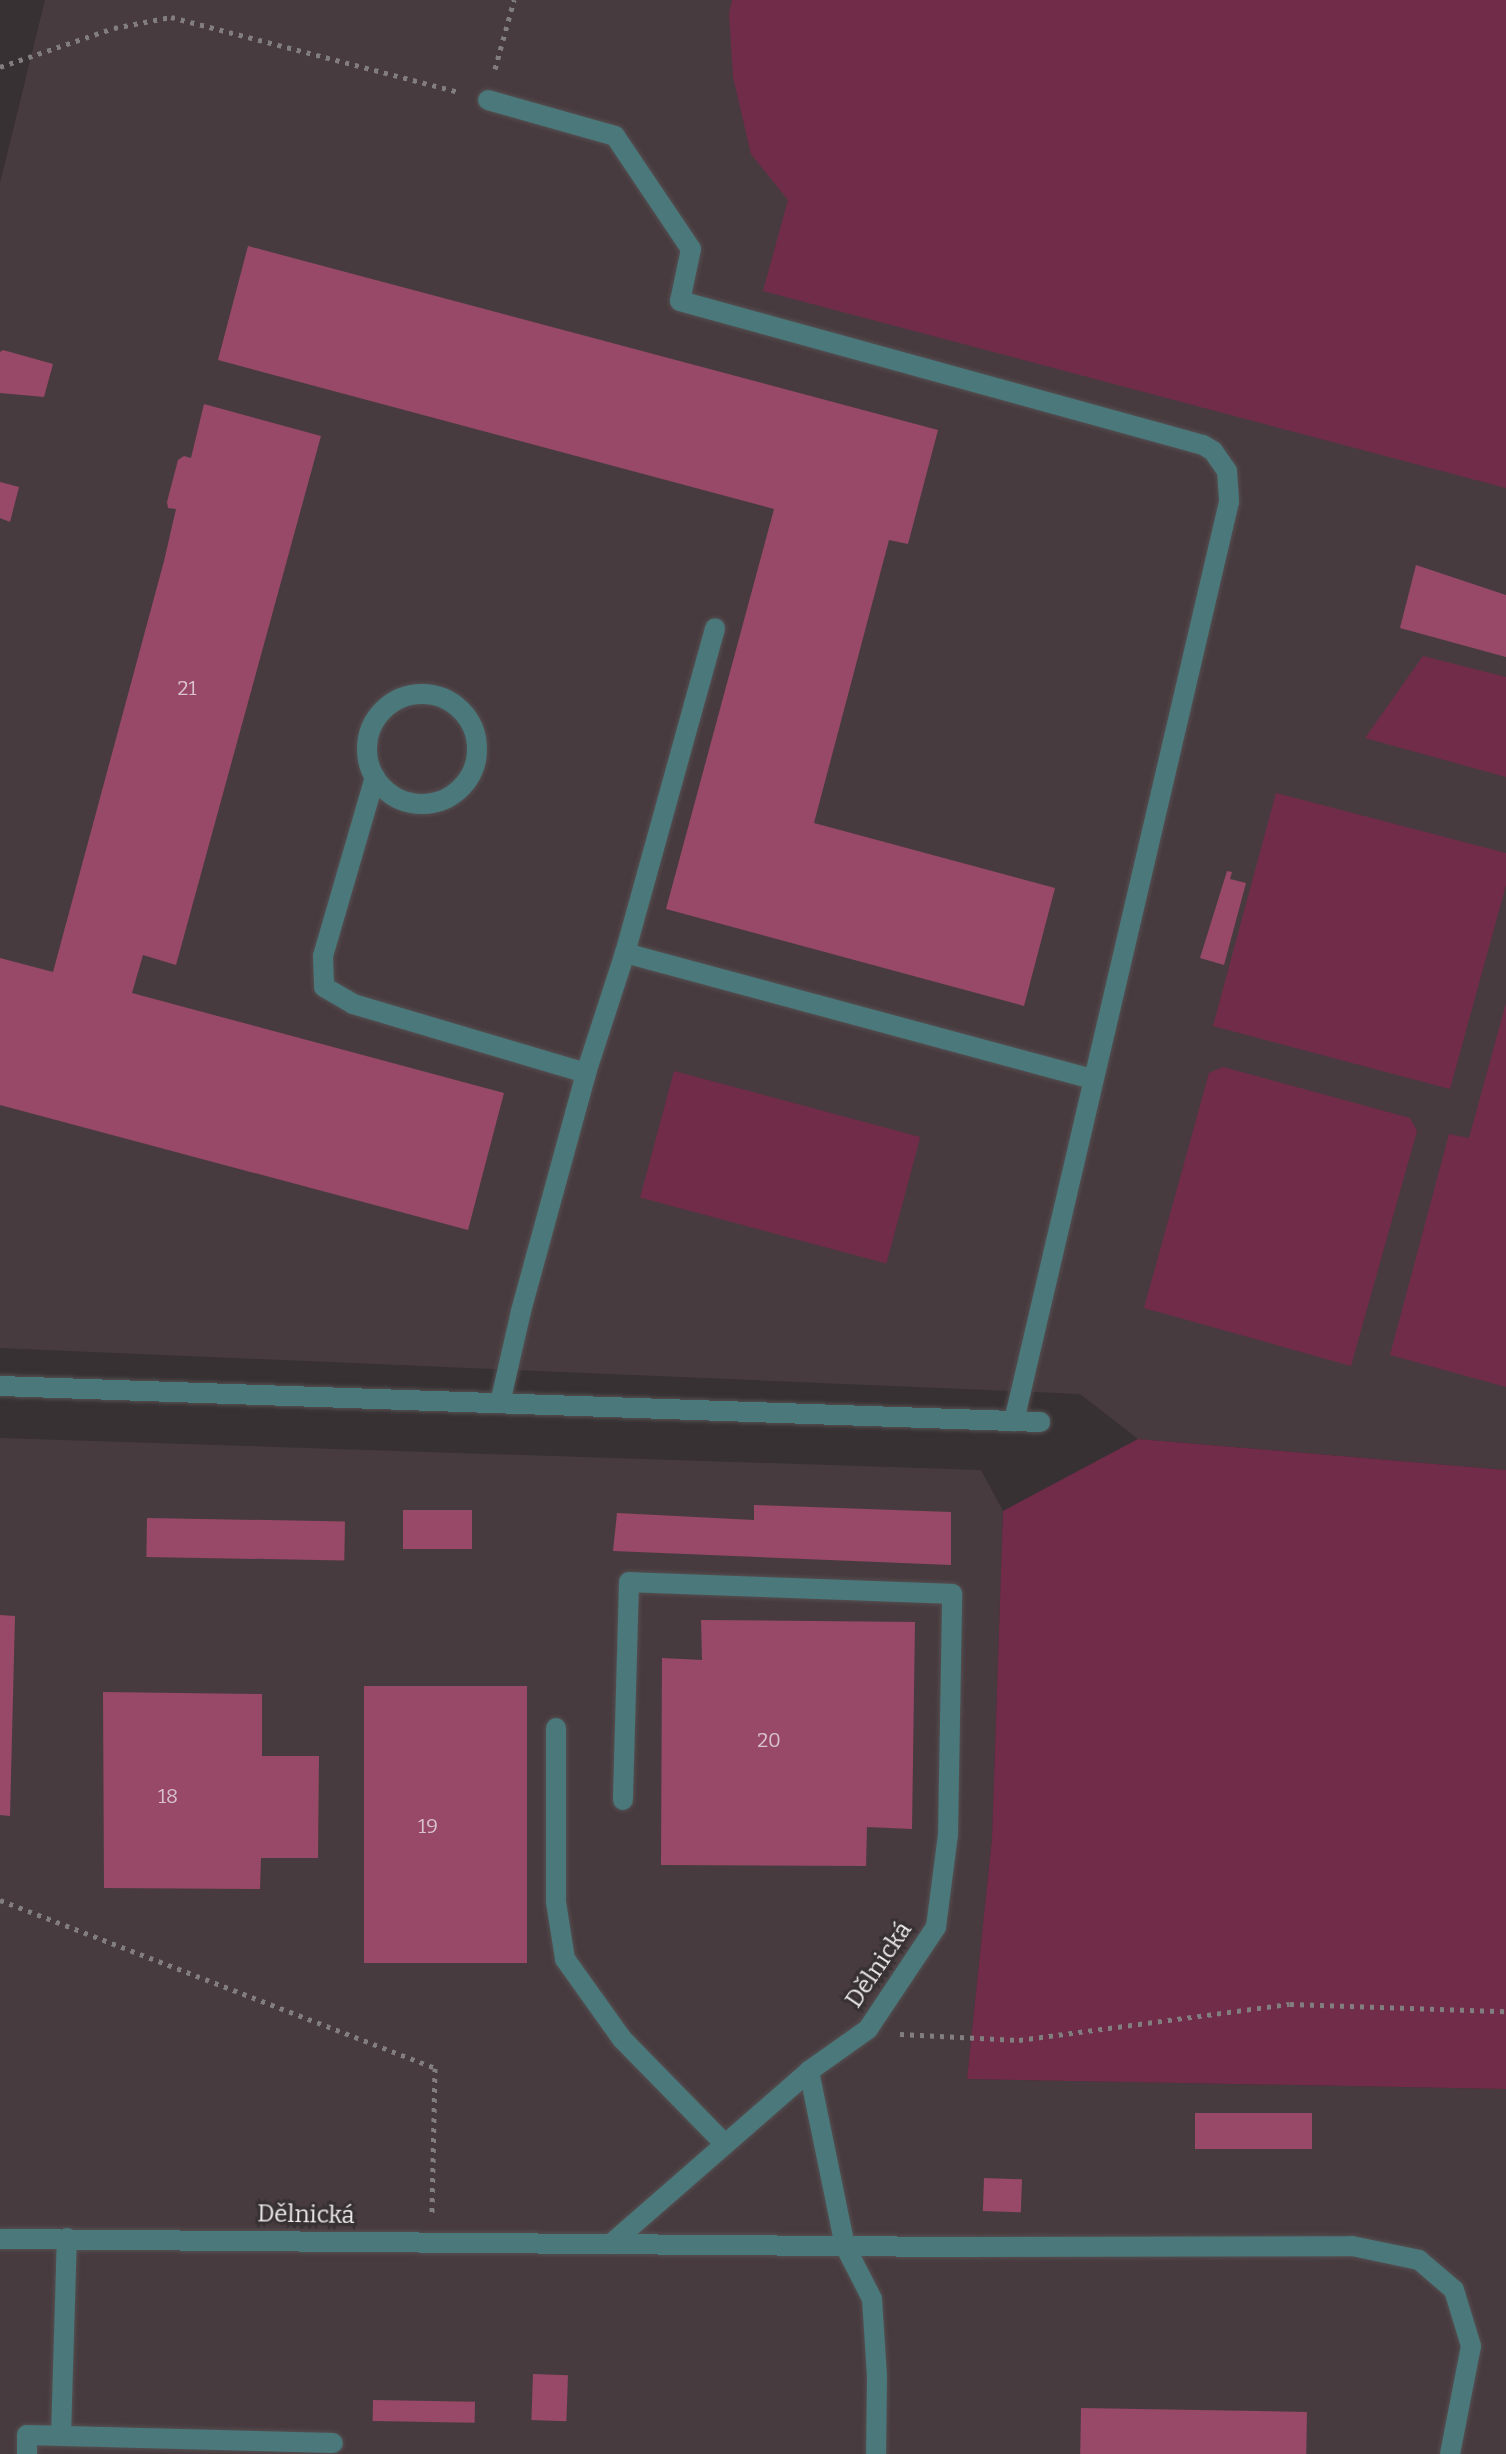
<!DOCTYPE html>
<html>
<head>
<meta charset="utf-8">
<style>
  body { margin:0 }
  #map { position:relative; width:1506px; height:2454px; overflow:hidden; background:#373133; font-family:Bitter,serif }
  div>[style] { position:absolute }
  .built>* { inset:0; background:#483b3f }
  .green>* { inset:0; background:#702c48; transform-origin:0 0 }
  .building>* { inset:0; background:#974967; transform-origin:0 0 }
  .path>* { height:5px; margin-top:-2.5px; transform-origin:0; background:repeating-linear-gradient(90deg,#827d7e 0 4px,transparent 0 10px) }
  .roads { filter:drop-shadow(0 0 2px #544f51) drop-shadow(0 0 2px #544f51) }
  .service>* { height:20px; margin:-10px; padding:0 10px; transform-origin:10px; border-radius:10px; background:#4b787b }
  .service>.ring { margin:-10px; padding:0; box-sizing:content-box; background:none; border:20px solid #4b787b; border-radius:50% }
  .minor>* { height:20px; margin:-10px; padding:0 10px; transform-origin:10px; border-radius:10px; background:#4b787b }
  span { translate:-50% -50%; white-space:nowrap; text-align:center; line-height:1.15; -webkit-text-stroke:6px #373133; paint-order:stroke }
  .number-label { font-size:20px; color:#d9c2cb }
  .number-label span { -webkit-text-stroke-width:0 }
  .street-label { font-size:24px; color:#efebec }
</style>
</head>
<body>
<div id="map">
  <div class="built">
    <i style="clip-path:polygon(45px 0,1506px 0,1506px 1470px,1138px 1439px,1080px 1394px,0 1348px,0 183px)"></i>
    <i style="clip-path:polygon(0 1438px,981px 1470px,1003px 1511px,992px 1838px,967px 2079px,1506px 2089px,1506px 2454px,0 2454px)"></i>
  </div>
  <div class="green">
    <i style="clip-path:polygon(732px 0,1506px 0,1506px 488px,763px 291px,788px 200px,751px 154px,733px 77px,729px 14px)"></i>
    <i style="clip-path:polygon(1423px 656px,1506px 677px,1506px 777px,1365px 738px)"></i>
    <i style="clip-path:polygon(1276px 793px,1506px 853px,1506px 885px,1450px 1089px,1213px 1026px)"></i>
    <i style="clip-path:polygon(1506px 1003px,1506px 1387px,1390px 1355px,1449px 1134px,1469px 1138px)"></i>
    <i style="clip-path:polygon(1223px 1067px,1410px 1118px,1417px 1131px,1351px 1366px,1144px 1308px,1209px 1073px)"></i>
    <i style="left:674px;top:1071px;width:255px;height:131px;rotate:15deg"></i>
    <i style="clip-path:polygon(1138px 1439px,1506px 1470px,1506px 2089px,967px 2079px,992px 1838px,1003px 1511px)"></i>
  </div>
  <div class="building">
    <i style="clip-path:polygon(248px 246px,938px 430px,908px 544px,889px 540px,814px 823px,1055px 888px,1024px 1006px,666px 909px,774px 509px,218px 360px)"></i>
    <i style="clip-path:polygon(3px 350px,53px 364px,44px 397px,0 393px,0 352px)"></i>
    <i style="clip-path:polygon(204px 404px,321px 436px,176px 965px,143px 955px,132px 993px,504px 1093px,468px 1230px,0 1105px,0 958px,53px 972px,164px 561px,176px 509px,168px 508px,167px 502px,178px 460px,184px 456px,191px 458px)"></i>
    <i style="clip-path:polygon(0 482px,19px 487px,10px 522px,0 518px)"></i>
    <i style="clip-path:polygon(1416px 565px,1506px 595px,1506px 657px,1400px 628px)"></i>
    <i style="clip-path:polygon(1227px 871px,1232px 872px,1230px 879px,1246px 883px,1224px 965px,1200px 958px)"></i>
    <i style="clip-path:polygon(754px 1505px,951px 1512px,951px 1565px,613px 1551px,617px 1513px,754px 1520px)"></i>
    <i style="left:403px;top:1510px;width:69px;height:39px"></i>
    <i style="left:147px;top:1518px;width:198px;height:39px;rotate:1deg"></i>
    <i style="clip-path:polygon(0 1615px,15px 1616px,10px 1816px,0 1815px)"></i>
    <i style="clip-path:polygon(701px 1620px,915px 1622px,912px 1829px,867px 1827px,866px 1866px,661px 1865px,662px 1658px,702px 1660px)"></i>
    <i style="left:527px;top:1686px;width:277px;height:163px;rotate:90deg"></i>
    <i style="clip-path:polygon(103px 1692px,262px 1694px,262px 1756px,319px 1756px,318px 1858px,261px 1858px,260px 1889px,104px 1888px)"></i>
    <i style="left:1195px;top:2113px;width:117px;height:36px"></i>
    <i style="left:984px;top:2178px;width:38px;height:33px;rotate:2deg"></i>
    <i style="left:533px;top:2374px;width:35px;height:46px;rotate:2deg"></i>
    <i style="left:373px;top:2400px;width:102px;height:21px;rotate:1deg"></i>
    <i style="left:1081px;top:2408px;width:226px;height:46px;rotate:1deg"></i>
  </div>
  <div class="path">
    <i style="left:0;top:67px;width:120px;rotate:-18.9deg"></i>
    <i style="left:114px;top:28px;width:58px;rotate:-10.9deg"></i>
    <i style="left:171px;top:17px;width:297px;rotate:14.6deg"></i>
    <i style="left:495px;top:69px;width:72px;rotate:-74.6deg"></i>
    <i style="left:0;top:1900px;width:466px;rotate:21.1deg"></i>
    <i style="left:435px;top:2068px;width:145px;rotate:91.2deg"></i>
    <i style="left:900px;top:2034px;width:119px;rotate:2.9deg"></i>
    <i style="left:1019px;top:2040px;width:273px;rotate:-7.6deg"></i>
    <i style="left:1290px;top:2004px;width:216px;rotate:1.9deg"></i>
  </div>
  <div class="roads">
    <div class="service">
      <i style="left:488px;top:100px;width:132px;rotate:15.8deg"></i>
      <i style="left:615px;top:136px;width:136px;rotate:56.1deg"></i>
      <i style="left:691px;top:249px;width:53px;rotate:101.9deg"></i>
      <i style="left:680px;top:301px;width:542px;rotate:15.39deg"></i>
      <i style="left:1203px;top:445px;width:12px;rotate:31deg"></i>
      <i style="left:1213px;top:451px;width:24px;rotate:55deg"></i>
      <i style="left:1227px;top:471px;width:31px;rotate:86deg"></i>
      <i style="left:1229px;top:502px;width:944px;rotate:103.17deg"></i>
      <i class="ring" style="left:367px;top:694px;width:90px;height:90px"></i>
      <i style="left:375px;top:777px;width:186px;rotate:106.2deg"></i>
      <i style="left:323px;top:956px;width:31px;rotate:88deg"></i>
      <i style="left:324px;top:987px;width:34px;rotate:30deg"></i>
      <i style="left:353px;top:1004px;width:243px;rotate:16.5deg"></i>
      <i style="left:625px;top:953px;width:483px;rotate:15.1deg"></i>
      <i style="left:0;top:1386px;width:1041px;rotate:1.98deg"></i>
      <i style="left:500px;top:1403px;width:94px;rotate:-77.1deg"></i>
      <i style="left:521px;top:1311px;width:247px;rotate:-74.7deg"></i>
      <i style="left:586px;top:1073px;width:126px;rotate:-72deg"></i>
      <i style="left:625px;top:953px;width:337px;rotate:-74.5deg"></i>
      <i style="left:556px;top:1728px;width:174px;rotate:90deg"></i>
      <i style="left:556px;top:1902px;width:58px;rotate:81deg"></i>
      <i style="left:565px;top:1959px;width:98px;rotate:54.5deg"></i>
      <i style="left:622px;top:2039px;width:147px;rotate:45.6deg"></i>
      <i style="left:809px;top:2071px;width:179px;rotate:78.4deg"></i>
      <i style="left:845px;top:2246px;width:59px;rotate:63deg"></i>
      <i style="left:872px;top:2299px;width:77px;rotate:86.3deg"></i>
      <i style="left:877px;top:2376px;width:78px;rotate:90.7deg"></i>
      <i style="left:611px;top:2244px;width:263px;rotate:-41.1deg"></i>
      <i style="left:809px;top:2071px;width:72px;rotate:-35.4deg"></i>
      <i style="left:868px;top:2029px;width:123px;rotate:-56.3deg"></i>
      <i style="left:936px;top:1927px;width:93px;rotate:-82.6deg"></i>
      <i style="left:948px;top:1835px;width:241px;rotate:-89deg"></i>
      <i style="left:952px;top:1594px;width:323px;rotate:-177.9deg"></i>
      <i style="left:629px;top:1582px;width:218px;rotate:91.6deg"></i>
      <i style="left:963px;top:2247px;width:389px;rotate:-0.1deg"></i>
      <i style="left:1352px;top:2246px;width:68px;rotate:11.8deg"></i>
      <i style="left:1419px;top:2260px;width:46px;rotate:40.6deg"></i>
      <i style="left:1454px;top:2290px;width:59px;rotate:73.1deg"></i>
      <i style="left:1471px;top:2346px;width:110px;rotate:101deg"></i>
      <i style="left:61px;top:2436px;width:198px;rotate:-88.3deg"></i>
      <i style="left:27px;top:2454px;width:19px;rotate:-90deg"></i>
      <i style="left:27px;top:2435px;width:306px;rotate:1.5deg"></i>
    </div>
    <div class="minor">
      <i style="left:0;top:2239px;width:963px;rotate:0.48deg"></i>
    </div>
  </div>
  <div class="number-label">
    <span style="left:187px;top:688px">21</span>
    <span style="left:769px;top:1740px">20</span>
    <span style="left:168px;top:1796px">18</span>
    <span style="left:428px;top:1826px">19</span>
  </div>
  <div class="street-label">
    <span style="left:879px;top:1965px;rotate:-56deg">Dělnická</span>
    <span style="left:306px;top:2215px;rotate:1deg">Dělnická</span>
  </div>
</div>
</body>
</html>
